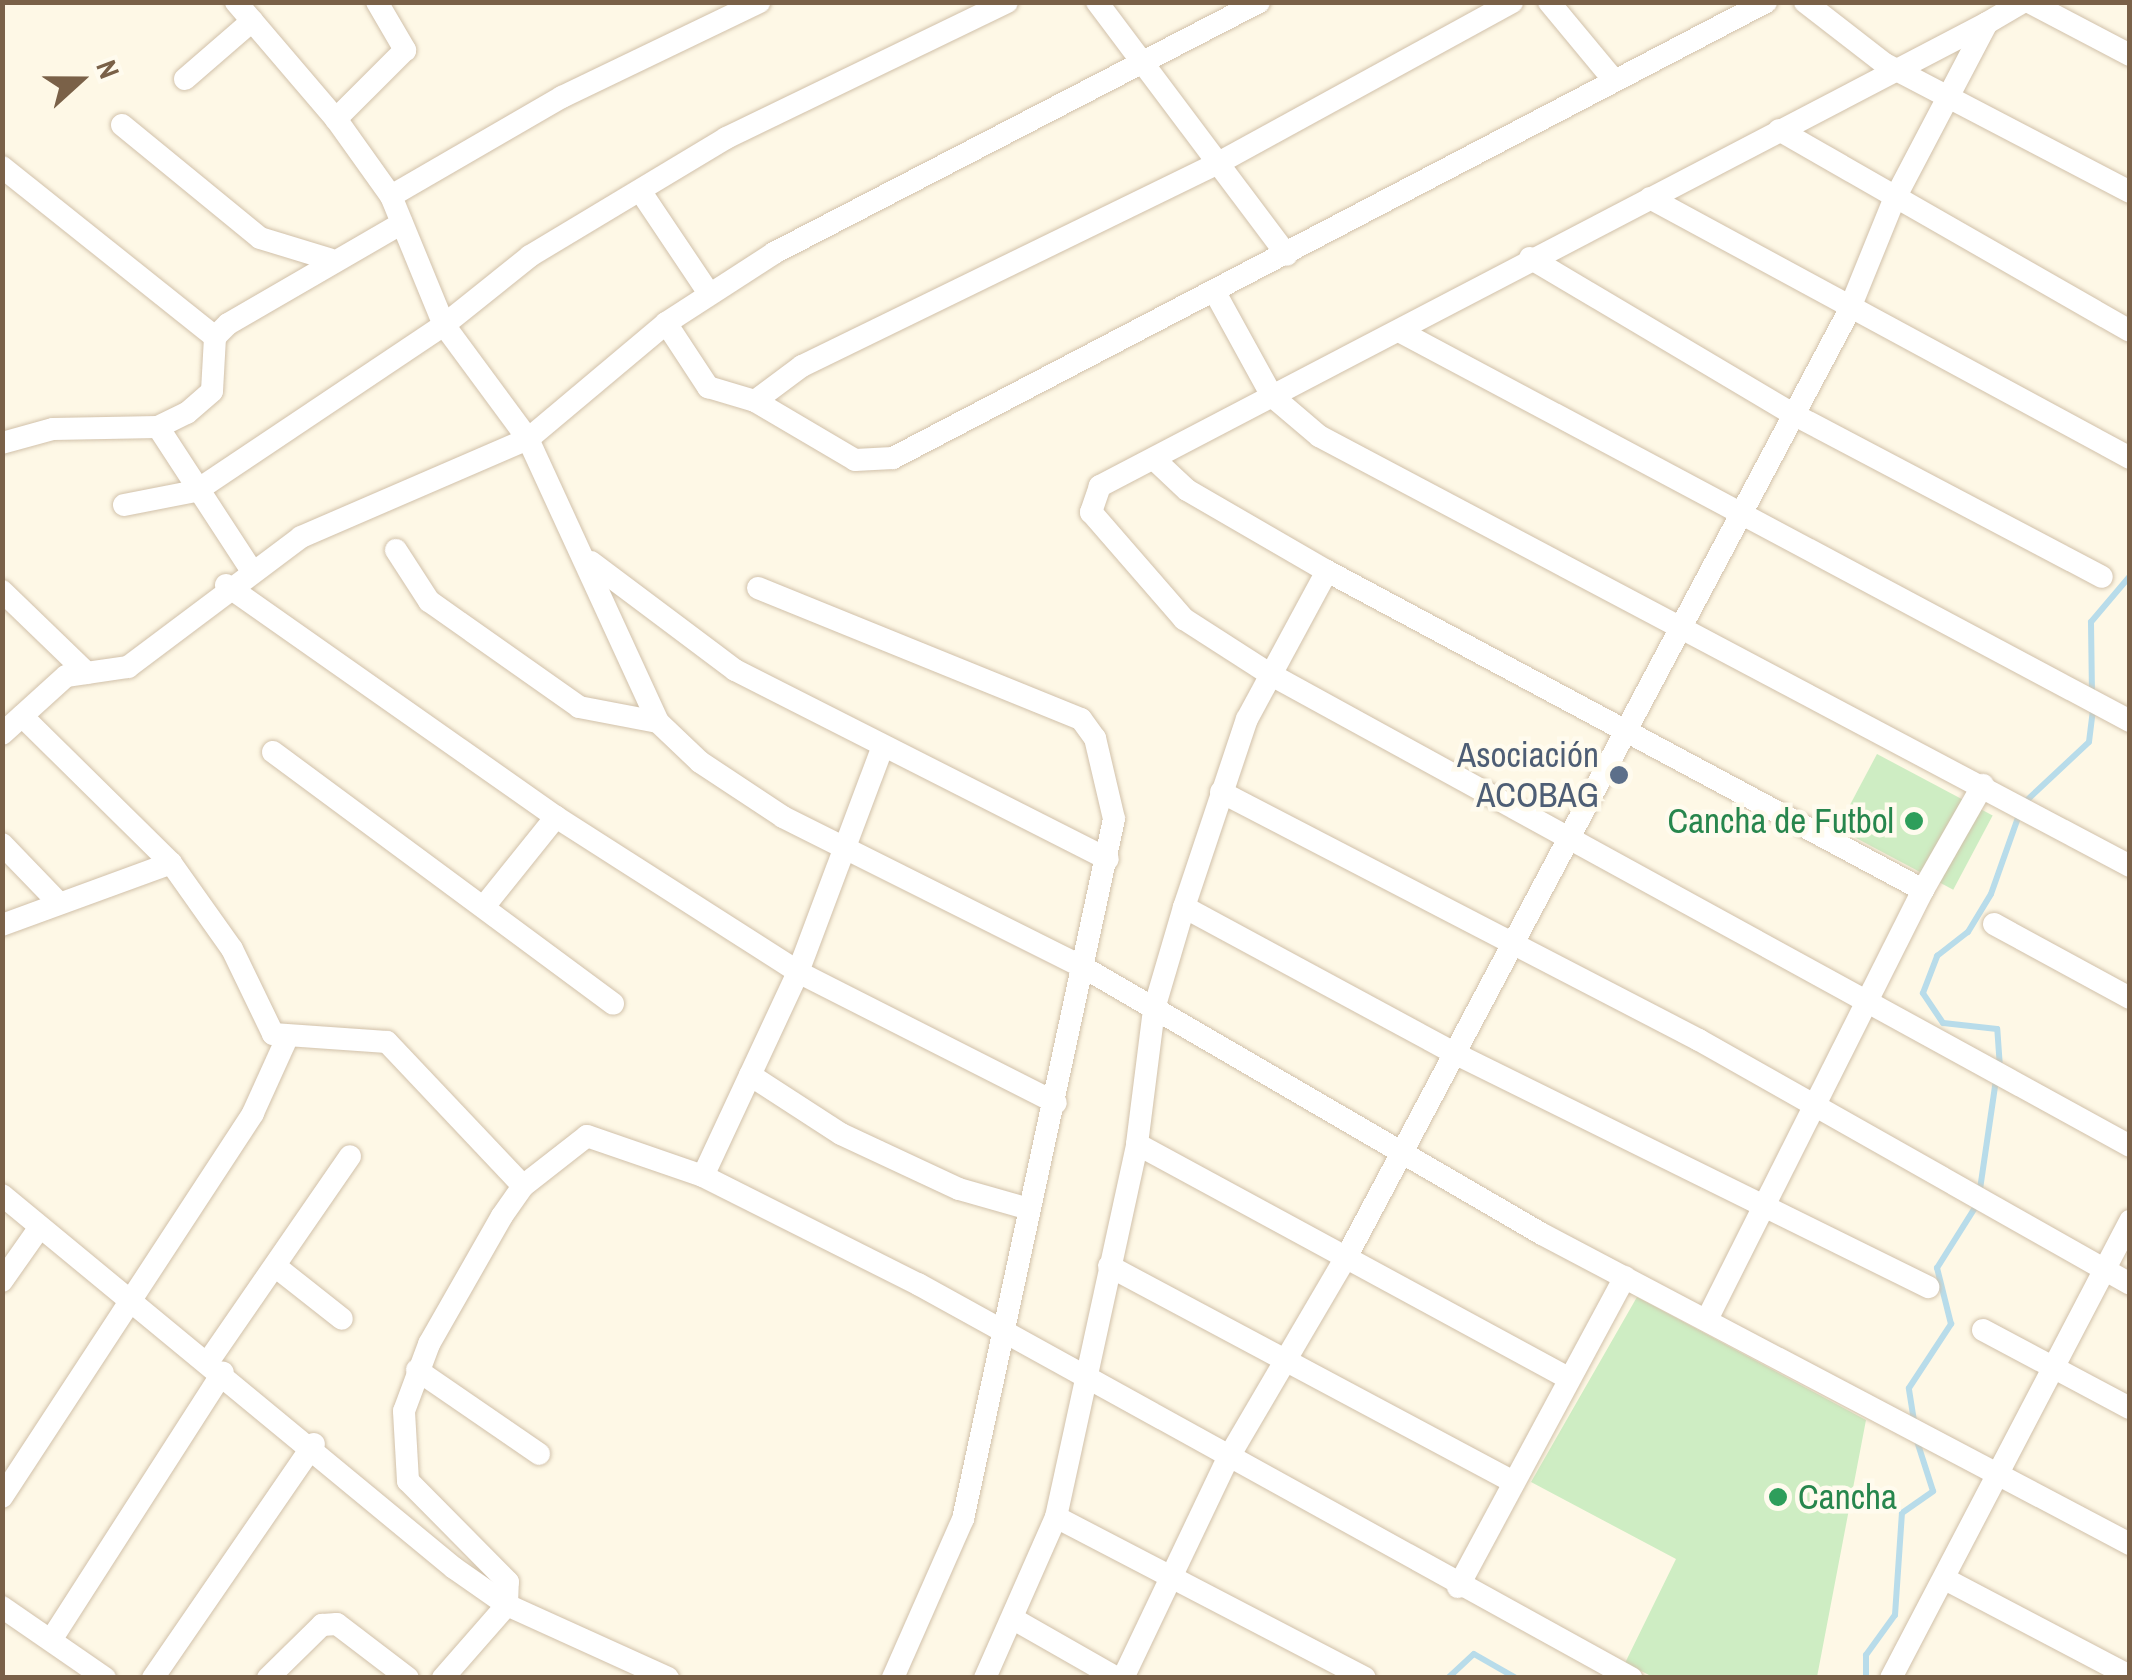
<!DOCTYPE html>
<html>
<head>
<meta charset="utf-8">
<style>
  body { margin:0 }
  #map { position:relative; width:2132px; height:1680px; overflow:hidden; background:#fef8e6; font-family:"Archivo Narrow",sans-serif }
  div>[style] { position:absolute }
  .green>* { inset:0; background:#ceedc3; transform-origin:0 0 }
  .stream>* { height:6px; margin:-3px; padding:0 3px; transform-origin:3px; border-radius:3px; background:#b8dcea }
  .roads { filter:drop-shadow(0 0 2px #d1c1aa) drop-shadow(0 0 2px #d1c1aa) }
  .minor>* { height:22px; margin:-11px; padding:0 11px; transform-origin:11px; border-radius:11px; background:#fff }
  .dots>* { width:28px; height:28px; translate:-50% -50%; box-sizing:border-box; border:5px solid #fffbee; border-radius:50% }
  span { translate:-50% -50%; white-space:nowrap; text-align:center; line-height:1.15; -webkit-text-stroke:9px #fffbee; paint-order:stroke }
  .service-label { font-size:35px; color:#4e5e75 }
  .right { translate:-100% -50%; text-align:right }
  .leisure-label { font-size:35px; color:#27864d }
  .left { translate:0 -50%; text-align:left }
  .frame { position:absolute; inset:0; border:5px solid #7a6148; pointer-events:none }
  .north { position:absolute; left:30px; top:30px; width:100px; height:100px; -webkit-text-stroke:8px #fffbee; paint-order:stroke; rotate:69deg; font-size:28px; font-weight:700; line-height:40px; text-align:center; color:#7a6148 }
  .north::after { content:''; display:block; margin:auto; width:35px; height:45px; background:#7a6148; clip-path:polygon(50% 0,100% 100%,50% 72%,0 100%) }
</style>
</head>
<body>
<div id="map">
  <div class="green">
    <i style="left:1877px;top:754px;width:131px;height:84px;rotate:28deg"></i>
    <i style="clip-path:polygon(1637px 1297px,1866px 1420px,1817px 1677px,1653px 1677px,1625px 1663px,1676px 1559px,1531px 1482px)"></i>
  </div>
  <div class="stream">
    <i style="left:2092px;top:695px;width:73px;rotate:-90.8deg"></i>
    <i style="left:2091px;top:622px;width:60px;rotate:-49.7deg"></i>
    <i style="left:2024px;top:803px;width:89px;rotate:-43.2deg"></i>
    <i style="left:2089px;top:742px;width:34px;rotate:-83deg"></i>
    <i style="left:2000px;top:1068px;width:39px;rotate:-94deg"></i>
    <i style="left:1997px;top:1029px;width:54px;rotate:-173.7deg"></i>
    <i style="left:1943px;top:1023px;width:36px;rotate:-124deg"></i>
    <i style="left:1923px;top:993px;width:40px;rotate:-69deg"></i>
    <i style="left:1937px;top:956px;width:39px;rotate:-38deg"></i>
    <i style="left:1968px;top:932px;width:44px;rotate:-58.8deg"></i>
    <i style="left:1991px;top:894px;width:84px;rotate:-70.5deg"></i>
    <i style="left:1914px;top:1421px;width:33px;rotate:-99deg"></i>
    <i style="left:1909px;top:1388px;width:77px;rotate:-56.7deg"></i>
    <i style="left:1951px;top:1324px;width:58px;rotate:-104deg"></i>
    <i style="left:1937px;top:1268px;width:77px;rotate:-57.8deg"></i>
    <i style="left:1978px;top:1203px;width:124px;rotate:-81.7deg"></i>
    <i style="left:1448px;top:1678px;width:35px;rotate:-43deg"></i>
    <i style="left:1474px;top:1654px;width:48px;rotate:29.7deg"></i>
    <i style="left:1866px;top:1678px;width:23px;rotate:-90deg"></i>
    <i style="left:1866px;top:1655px;width:49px;rotate:-54.1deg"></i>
    <i style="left:1895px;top:1615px;width:102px;rotate:-86.1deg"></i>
    <i style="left:1902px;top:1513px;width:38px;rotate:-35deg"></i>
    <i style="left:1933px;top:1491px;width:56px;rotate:-107.8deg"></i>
  </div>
  <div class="roads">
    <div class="minor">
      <i style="left:236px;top:2px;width:154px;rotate:49.5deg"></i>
      <i style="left:377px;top:2px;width:56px;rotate:59.7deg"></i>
      <i style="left:405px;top:50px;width:98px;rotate:135deg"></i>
      <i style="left:336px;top:119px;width:95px;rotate:54.5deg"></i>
      <i style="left:391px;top:196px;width:139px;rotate:67.7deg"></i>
      <i style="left:444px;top:325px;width:142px;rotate:53.6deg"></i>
      <i style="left:528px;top:439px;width:311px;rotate:65.3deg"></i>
      <i style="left:658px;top:722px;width:58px;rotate:43.6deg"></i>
      <i style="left:700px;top:762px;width:100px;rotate:33.5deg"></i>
      <i style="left:783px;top:817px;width:335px;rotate:26.6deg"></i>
      <i style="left:1083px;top:967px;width:531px;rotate:30.19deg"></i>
      <i style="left:1542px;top:1234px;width:665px;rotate:27.8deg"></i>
      <i style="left:1097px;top:2px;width:316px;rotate:53.1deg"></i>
      <i style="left:1549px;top:2px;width:99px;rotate:50.3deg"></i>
      <i style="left:1805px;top:2px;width:101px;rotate:37.8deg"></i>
      <i style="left:1885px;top:64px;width:276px;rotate:27.6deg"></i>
      <i style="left:2029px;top:2px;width:114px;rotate:27.7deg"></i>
      <i style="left:1987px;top:23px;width:1001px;rotate:152.44deg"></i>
      <i style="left:1100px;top:486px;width:28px;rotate:109deg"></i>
      <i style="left:1091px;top:512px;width:142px;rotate:49deg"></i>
      <i style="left:1184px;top:619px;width:100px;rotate:32.7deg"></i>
      <i style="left:1268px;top:673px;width:983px;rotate:28.75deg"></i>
      <i style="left:185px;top:79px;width:89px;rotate:-40.9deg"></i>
      <i style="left:122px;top:125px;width:178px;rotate:39.3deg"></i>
      <i style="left:260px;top:238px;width:72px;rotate:16.9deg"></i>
      <i style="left:1779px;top:130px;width:404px;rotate:29.8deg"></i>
      <i style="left:2px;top:167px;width:273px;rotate:38.6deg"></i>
      <i style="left:641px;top:192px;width:120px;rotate:56.2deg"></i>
      <i style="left:391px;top:196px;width:198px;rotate:-30.1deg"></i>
      <i style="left:562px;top:97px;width:219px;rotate:-25.7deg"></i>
      <i style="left:1650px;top:198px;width:546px;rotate:28.44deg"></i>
      <i style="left:1530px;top:258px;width:306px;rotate:30.7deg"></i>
      <i style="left:1793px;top:414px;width:349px;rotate:27.8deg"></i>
      <i style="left:1217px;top:296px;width:114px;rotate:61.2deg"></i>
      <i style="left:1272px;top:396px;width:62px;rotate:40.4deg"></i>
      <i style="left:1319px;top:436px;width:918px;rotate:27.93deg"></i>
      <i style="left:666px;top:323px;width:77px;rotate:56.7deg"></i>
      <i style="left:708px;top:387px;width:49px;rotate:16.6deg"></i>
      <i style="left:755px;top:401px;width:59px;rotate:-36.7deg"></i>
      <i style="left:802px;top:366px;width:465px;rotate:-26deg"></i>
      <i style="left:1220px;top:162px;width:333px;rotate:-28.7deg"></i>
      <i style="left:1399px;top:331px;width:829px;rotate:28.08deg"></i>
      <i style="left:755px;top:401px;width:116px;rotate:30.5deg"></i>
      <i style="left:855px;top:460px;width:38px;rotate:-3deg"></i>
      <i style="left:893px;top:458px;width:985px;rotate:-27.58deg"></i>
      <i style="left:158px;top:427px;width:168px;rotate:56.9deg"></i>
      <i style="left:2px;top:443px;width:53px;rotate:-15.4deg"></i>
      <i style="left:53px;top:429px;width:105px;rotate:-1.1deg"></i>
      <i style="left:158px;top:427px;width:32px;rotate:-26deg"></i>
      <i style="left:187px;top:413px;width:33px;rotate:-41deg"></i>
      <i style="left:212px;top:391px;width:54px;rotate:-86.8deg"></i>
      <i style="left:215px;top:337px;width:18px;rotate:-45deg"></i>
      <i style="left:228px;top:324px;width:201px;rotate:-30.1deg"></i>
      <i style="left:1155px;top:460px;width:44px;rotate:43.2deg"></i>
      <i style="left:1187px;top:490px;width:162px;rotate:30.1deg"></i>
      <i style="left:1327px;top:571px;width:676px;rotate:28.16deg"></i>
      <i style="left:1923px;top:890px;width:481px;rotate:116.7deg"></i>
      <i style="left:124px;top:505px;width:73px;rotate:-11deg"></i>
      <i style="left:196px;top:491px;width:298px;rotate:-33.8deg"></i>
      <i style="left:444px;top:325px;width:110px;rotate:-38.7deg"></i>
      <i style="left:530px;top:256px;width:229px;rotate:-31deg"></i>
      <i style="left:726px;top:138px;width:312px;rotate:-25.8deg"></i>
      <i style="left:396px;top:550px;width:61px;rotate:57.1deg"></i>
      <i style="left:429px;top:601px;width:184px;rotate:35.2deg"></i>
      <i style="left:579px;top:707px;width:80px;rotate:10.8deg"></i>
      <i style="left:591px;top:562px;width:180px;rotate:36.9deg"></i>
      <i style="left:735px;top:670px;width:418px;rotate:26.9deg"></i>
      <i style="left:226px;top:585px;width:403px;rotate:35.1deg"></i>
      <i style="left:556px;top:817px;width:287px;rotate:32.6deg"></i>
      <i style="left:798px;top:972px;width:289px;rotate:26.9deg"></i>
      <i style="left:758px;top:588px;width:349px;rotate:22.1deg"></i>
      <i style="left:1081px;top:719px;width:24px;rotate:54deg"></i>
      <i style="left:1095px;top:738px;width:83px;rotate:76.8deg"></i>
      <i style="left:1114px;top:819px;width:716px;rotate:102.17deg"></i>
      <i style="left:963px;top:1519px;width:174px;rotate:113.8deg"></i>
      <i style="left:2px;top:591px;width:118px;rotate:44deg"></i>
      <i style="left:22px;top:716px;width:209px;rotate:44.6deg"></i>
      <i style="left:171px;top:863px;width:105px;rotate:54.7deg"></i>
      <i style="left:232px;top:949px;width:94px;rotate:64.2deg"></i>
      <i style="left:273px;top:1034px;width:114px;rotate:4deg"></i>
      <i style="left:387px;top:1042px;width:198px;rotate:46.6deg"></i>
      <i style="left:2px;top:734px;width:86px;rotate:-42.2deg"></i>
      <i style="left:66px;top:676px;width:63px;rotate:-8.3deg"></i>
      <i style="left:128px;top:667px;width:216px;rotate:-36.9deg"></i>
      <i style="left:301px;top:537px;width:247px;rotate:-23.4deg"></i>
      <i style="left:528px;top:439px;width:180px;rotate:-40deg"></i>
      <i style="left:666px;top:323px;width:129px;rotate:-32.9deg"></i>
      <i style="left:774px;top:253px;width:546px;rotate:-27.36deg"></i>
      <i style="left:273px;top:752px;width:423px;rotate:36.5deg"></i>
      <i style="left:1221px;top:792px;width:539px;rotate:27.42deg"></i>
      <i style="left:1699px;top:1040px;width:495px;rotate:29.5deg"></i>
      <i style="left:2px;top:844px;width:81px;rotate:46deg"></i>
      <i style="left:1923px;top:890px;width:121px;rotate:-60.3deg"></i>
      <i style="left:486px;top:904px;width:112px;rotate:-51.2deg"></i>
      <i style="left:1184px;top:907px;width:307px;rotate:28.4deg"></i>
      <i style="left:1454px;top:1053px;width:529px;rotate:26.27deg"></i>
      <i style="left:1994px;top:924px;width:155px;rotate:28.6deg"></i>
      <i style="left:2px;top:925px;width:180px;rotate:-20.1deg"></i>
      <i style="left:750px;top:1075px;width:108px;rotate:33deg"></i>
      <i style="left:841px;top:1134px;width:130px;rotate:25deg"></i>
      <i style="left:959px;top:1189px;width:73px;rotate:15.9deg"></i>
      <i style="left:1137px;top:1144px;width:492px;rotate:28.5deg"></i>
      <i style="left:703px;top:1176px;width:225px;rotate:-65deg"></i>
      <i style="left:798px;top:972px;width:238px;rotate:-69.4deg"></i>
      <i style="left:2px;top:1195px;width:586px;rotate:39.53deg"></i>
      <i style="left:454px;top:1568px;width:65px;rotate:34.9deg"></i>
      <i style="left:507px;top:1605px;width:177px;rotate:24.4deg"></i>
      <i style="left:275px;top:1266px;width:85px;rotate:38.3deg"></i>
      <i style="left:1109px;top:1266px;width:459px;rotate:28.1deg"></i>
      <i style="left:2px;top:1281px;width:66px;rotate:-54.9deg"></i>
      <i style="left:1983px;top:1330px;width:166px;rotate:28deg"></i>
      <i style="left:208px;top:1362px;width:250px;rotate:-55.4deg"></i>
      <i style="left:417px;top:1370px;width:148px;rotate:34.5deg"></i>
      <i style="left:2px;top:1497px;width:459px;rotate:-56.8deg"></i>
      <i style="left:253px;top:1113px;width:82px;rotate:-65.6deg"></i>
      <i style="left:1056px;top:1517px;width:348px;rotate:27.5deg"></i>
      <i style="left:1945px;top:1579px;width:209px;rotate:27.7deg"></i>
      <i style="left:1458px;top:1587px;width:352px;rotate:-61.7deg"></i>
      <i style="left:2px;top:1607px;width:125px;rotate:34.6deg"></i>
      <i style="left:1017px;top:1621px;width:115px;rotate:29.7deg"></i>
      <i style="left:51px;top:1640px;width:318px;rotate:-57.3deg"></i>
      <i style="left:153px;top:1678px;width:284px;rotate:-55.5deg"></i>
      <i style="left:268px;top:1678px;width:76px;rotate:-44.5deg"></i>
      <i style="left:322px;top:1625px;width:15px;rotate:-4deg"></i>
      <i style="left:337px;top:1624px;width:89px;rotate:37.3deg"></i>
      <i style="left:443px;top:1678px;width:97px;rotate:-48.8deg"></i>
      <i style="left:507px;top:1605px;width:23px;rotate:-88deg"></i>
      <i style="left:508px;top:1582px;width:142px;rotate:-134.7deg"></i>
      <i style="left:408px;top:1481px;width:70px;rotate:-93.3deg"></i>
      <i style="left:404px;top:1411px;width:72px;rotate:-69.5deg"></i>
      <i style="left:429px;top:1344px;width:147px;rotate:-60.3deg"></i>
      <i style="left:502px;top:1216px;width:37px;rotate:-55deg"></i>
      <i style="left:523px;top:1186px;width:81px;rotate:-38deg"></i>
      <i style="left:587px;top:1136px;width:123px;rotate:19deg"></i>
      <i style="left:703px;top:1176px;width:241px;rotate:26.7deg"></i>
      <i style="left:918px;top:1284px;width:815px;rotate:28.92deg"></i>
      <i style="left:985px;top:1678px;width:176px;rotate:-66.2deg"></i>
      <i style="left:1056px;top:1517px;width:382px;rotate:-77.7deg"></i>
      <i style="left:1137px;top:1144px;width:136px;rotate:-82.8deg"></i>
      <i style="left:1154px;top:1009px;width:106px;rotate:-73.6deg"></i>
      <i style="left:1184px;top:907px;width:198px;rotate:-71.5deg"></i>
      <i style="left:1247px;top:719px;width:168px;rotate:-61.6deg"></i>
      <i style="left:1123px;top:1678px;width:242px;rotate:-64.5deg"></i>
      <i style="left:1227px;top:1460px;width:239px;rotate:-59.6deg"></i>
      <i style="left:1348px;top:1254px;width:1066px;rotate:-62.02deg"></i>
      <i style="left:1848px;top:313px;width:120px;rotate:-67.9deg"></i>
      <i style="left:1893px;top:202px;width:202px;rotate:-62.3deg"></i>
      <i style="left:1987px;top:23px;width:42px;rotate:-30.3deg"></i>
      <i style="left:1891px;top:1678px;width:516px;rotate:-62.39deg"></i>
    </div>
  </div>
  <div class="dots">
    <i style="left:1619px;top:775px;background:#5c6f8a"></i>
    <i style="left:1914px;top:821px;background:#2e9e5b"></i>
    <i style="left:1778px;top:1497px;background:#2e9e5b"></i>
  </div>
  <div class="service-label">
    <span class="right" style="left:1599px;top:775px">Asociación<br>ACOBAG</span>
  </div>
  <div class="leisure-label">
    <span class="right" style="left:1894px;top:821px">Cancha de Futbol</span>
    <span class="left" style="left:1798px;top:1497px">Cancha</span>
  </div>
  <div class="frame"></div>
  <div class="north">N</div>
</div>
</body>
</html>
